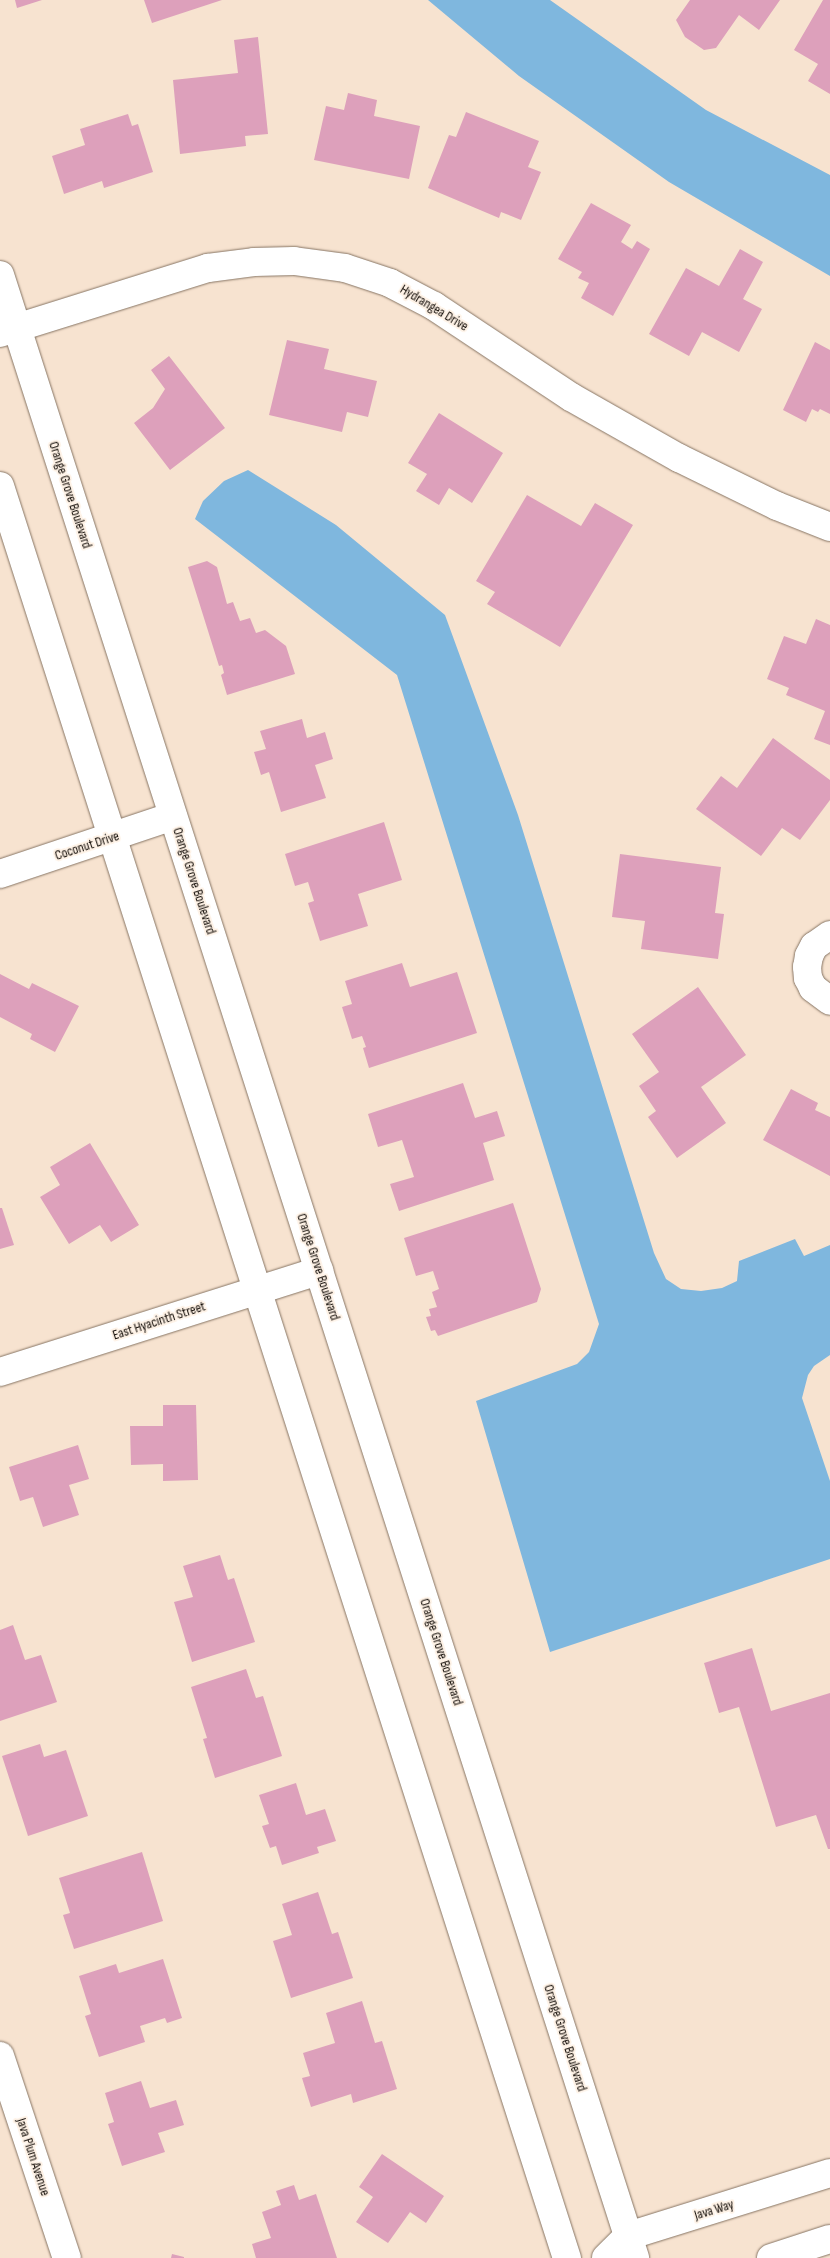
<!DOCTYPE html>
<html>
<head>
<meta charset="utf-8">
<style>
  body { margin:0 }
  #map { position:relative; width:830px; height:2258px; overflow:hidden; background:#f7e3d0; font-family:"Sofia Sans Condensed",sans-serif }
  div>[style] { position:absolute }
  .water>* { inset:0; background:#7fb7de }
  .building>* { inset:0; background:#dda0bb }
  .roads { filter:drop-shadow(0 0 1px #877564) drop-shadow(0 0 1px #877564) }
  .minor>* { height:28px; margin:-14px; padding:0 14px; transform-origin:14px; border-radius:14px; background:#fff }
  .tertiary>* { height:28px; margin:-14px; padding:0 14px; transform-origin:14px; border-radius:14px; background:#fff }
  span { translate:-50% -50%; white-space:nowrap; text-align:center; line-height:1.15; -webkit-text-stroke:4px #fef2e6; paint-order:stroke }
  .street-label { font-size:14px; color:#100a05 }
</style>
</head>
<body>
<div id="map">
  <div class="water">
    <i style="clip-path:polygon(428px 0,550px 0,706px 110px,830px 175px,830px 276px,669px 182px,519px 76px)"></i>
    <i style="clip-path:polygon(248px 470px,336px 525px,445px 615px,518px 815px,654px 1253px,666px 1279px,681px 1289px,701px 1291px,722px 1288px,737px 1281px,739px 1261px,795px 1239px,804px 1256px,830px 1245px,830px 1355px,814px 1366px,808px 1375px,802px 1398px,830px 1481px,830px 1559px,550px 1652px,476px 1401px,577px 1364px,589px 1352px,599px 1324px,397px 675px,195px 519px,203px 501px,224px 481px)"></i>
  </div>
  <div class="building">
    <i style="clip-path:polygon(15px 0,42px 0,17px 8px)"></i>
    <i style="clip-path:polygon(144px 0,222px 0,152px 23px)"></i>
    <i style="clip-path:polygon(690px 0,780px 0,759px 30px,739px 15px,716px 48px,704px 50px,685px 37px,676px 20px)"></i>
    <i style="clip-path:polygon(823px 0,830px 0,830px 94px,808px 81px,818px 64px,794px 50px)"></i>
    <i style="clip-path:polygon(258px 37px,268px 134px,245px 136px,246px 146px,180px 154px,173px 80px,238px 73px,234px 40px)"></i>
    <i style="clip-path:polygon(348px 93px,377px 100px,374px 116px,420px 126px,409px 179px,314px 160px,326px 106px,344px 110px)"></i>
    <i style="clip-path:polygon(466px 112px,539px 141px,528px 167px,541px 172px,521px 220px,501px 212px,499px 218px,428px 188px,449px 135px,456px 137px)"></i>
    <i style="clip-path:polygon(128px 114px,132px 126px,138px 124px,153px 172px,104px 188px,102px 181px,64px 194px,52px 156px,85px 145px,80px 129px)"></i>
    <i style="clip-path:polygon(591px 203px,631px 225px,621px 242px,632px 249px,637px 241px,650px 249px,613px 316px,581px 298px,589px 283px,578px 278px,582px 272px,558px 259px)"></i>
    <i style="clip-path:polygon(740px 249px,763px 262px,743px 299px,762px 309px,739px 352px,702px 332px,689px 356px,649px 334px,686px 268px,719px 286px)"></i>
    <i style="clip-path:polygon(287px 340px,329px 349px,324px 369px,377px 381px,368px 417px,347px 412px,342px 432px,269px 415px)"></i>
    <i style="clip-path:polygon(815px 342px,830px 350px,830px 414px,820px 409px,818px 412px,812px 409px,806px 422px,783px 410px)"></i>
    <i style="clip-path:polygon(169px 356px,225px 428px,170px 470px,134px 423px,153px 408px,165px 389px,151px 370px)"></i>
    <i style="clip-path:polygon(439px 413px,503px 453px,472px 503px,449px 488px,439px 505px,416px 491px,427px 474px,408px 463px)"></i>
    <i style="clip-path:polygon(527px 495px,581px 526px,595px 503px,633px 525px,560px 647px,487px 604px,495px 592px,476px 581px)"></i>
    <i style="clip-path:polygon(207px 561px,217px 567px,227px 604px,233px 602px,240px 621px,250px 618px,256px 633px,265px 630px,286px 646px,295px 674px,227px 695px,221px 675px,224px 673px,222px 665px,219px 666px,188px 567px)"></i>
    <i style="clip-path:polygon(816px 619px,830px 625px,830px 745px,814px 739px,825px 711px,786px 695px,789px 688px,767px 679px,784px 636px,806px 644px)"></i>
    <i style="clip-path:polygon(302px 719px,307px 738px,325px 732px,333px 759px,315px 765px,326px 798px,281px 812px,269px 772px,261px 775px,254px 752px,266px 749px,260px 731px)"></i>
    <i style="clip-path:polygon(773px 738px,830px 780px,830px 800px,800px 840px,782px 828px,761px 856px,696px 809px,721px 776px,737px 788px)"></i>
    <i style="clip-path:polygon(384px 822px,402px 880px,358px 894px,368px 926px,320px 941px,308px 903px,314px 901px,308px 882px,295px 886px,285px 854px)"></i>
    <i style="clip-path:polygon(620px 854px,721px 867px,715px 913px,724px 914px,718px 959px,641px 949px,645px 921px,612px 917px)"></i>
    <i style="clip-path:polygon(402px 963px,410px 987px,457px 972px,477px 1033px,369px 1068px,363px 1048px,366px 1047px,362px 1036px,352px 1039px,342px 1007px,352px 1004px,345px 981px)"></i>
    <i style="clip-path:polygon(0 974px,29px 989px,32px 983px,79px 1006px,55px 1052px,30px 1039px,32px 1034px,0 1017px)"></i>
    <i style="clip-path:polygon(698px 987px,746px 1055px,701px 1087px,726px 1123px,677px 1158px,648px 1117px,656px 1111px,639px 1086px,659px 1072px,632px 1034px)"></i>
    <i style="clip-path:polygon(463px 1083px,475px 1118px,497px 1111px,505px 1136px,483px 1143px,494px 1180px,399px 1211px,390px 1184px,414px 1177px,402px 1140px,378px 1147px,368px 1114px)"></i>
    <i style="clip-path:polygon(791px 1089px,818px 1103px,815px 1110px,830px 1117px,830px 1176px,763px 1140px)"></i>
    <i style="clip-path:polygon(90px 1143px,139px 1225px,111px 1242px,100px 1225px,69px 1244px,40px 1197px,60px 1185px,50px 1167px)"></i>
    <i style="clip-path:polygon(513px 1203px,541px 1289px,537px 1302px,438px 1336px,435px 1330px,431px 1331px,426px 1317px,431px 1316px,429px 1309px,437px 1307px,432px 1292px,439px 1289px,433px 1271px,416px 1276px,404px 1238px)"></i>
    <i style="clip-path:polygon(0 1208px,2px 1208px,14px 1245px,0 1249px)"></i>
    <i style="clip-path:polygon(163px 1405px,196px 1405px,198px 1480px,163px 1481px,163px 1464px,131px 1465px,130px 1426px,163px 1426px)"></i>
    <i style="clip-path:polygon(78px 1445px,89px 1479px,69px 1485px,79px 1515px,43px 1527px,33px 1497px,20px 1501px,9px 1467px)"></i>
    <i style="clip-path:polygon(220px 1555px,228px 1580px,234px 1578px,255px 1642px,192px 1662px,174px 1602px,193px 1597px,183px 1566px)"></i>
    <i style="clip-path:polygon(13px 1625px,25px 1660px,41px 1655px,57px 1702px,0 1721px,0 1630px)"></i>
    <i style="clip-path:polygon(752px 1648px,771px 1711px,830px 1693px,830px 1849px,828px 1849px,816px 1815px,776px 1827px,739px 1707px,719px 1713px,704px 1663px)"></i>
    <i style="clip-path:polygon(246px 1669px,256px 1698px,263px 1696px,282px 1756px,215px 1778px,203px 1739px,207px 1738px,191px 1687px)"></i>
    <i style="clip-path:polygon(40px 1744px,44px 1757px,66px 1750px,88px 1816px,28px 1836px,2px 1756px)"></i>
    <i style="clip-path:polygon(296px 1783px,306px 1815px,325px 1809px,336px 1841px,317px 1847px,319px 1853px,282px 1865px,276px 1846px,270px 1848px,262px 1826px,269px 1824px,259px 1795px)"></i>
    <i style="clip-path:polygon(142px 1852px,163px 1921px,74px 1949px,63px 1915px,70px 1913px,59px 1878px)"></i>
    <i style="clip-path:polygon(318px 1892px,332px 1934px,338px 1932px,353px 1978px,291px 1998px,273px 1941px,292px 1935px,282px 1904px)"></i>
    <i style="clip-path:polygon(163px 1959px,182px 2018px,167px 2023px,165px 2018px,140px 2026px,145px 2042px,99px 2057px,85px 2016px,91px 2014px,79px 1976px,116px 1964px,119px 1973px)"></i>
    <i style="clip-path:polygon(362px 2001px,375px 2043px,382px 2041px,397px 2089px,353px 2103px,351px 2094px,311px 2107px,302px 2078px,310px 2076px,303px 2053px,335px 2043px,326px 2013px)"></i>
    <i style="clip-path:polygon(141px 2081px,150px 2108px,176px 2100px,184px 2125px,158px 2133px,165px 2152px,122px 2166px,108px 2124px,114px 2122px,105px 2093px)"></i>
    <i style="clip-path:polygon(382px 2154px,444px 2196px,426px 2223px,410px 2212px,388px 2243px,356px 2222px,373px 2197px,359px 2187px)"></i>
    <i style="clip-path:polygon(294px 2185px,299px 2200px,316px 2194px,337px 2258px,256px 2258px,252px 2244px,271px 2238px,262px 2212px,281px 2205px,276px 2191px)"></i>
    <i style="clip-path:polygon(172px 2254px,184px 2257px,184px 2258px,171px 2258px)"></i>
  </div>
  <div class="roads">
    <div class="minor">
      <i style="left:0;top:333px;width:218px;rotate:-17.4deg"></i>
      <i style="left:208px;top:268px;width:46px;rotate:-7.4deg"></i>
      <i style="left:254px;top:262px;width:40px;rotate:-1.4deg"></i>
      <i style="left:294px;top:261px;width:51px;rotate:7.8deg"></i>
      <i style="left:345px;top:268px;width:47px;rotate:18.4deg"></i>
      <i style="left:390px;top:283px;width:50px;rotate:27.6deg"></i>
      <i style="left:434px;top:306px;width:164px;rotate:33.6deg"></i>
      <i style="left:571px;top:397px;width:124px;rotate:29.5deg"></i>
      <i style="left:679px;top:458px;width:109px;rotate:26.1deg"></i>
      <i style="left:777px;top:506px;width:57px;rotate:21.6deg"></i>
      <i style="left:0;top:874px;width:182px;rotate:-18.5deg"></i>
      <i style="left:830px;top:935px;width:19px;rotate:145deg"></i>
      <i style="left:814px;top:946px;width:11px;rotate:117deg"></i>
      <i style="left:809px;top:956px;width:11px;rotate:100deg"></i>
      <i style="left:807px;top:967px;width:11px;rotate:85deg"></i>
      <i style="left:808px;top:978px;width:11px;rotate:63deg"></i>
      <i style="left:813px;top:988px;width:21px;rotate:37deg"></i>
      <i style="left:0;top:1372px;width:335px;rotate:-17.6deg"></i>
      <i style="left:0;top:2056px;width:213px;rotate:71.7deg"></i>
      <i style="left:606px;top:2258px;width:31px;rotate:-45deg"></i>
      <i style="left:628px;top:2236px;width:212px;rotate:-17.3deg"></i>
      <i style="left:771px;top:2258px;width:62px;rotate:-17.9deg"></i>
    </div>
    <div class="tertiary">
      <i style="left:0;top:275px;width:2082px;rotate:72.24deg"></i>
      <i style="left:0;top:486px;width:1861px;rotate:72.26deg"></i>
    </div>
  </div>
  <div class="street-label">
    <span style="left:434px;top:308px;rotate:31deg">Hydrangea Drive</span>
    <span style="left:70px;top:495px;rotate:72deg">Orange Grove Boulevard</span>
    <span style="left:87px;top:846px;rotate:-18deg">Coconut Drive</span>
    <span style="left:194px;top:881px;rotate:72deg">Orange Grove Boulevard</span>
    <span style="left:318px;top:1267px;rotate:72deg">Orange Grove Boulevard</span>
    <span style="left:159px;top:1321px;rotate:-18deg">East Hyacinth Street</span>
    <span style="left:441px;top:1652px;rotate:72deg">Orange Grove Boulevard</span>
    <span style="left:565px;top:2038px;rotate:72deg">Orange Grove Boulevard</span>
    <span style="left:33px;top:2157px;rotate:72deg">Java Plum Avenue</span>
    <span style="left:714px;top:2210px;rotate:-17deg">Java Way</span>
  </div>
</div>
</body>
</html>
